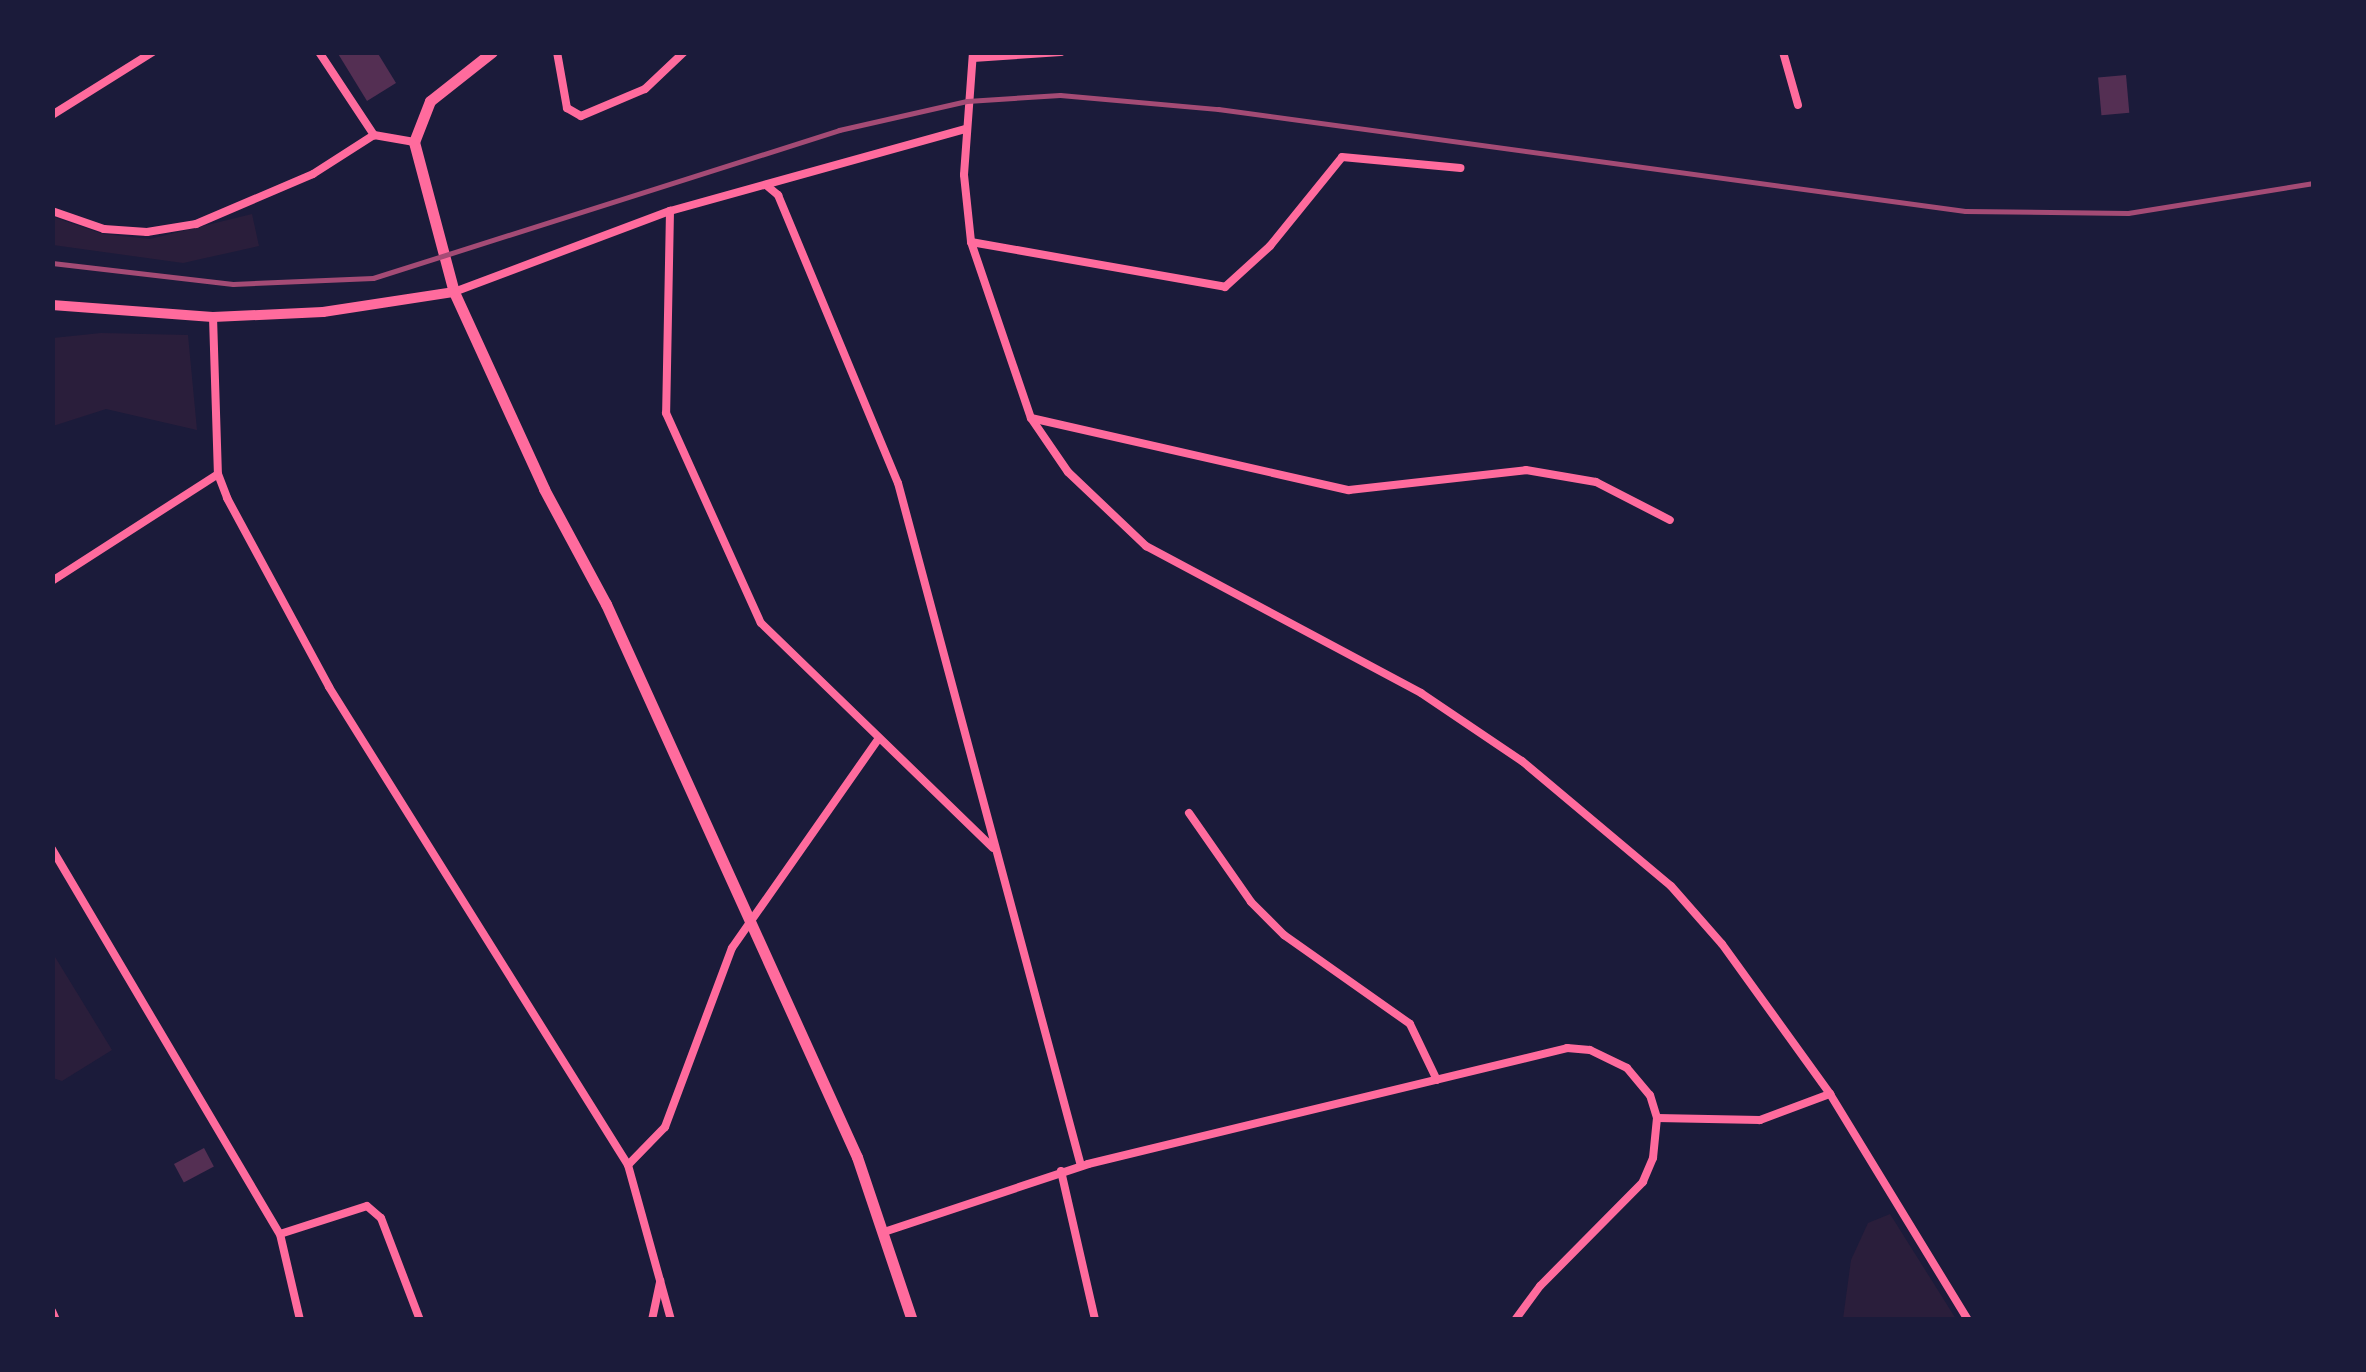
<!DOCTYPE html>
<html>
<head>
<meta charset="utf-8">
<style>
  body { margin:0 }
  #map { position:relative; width:2366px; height:1372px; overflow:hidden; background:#1b1b3a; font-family:"Fira Sans Condensed",sans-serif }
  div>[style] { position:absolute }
  .green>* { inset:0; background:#2a1e3b }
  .building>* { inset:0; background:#542f53; transform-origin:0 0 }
  .minor>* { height:8px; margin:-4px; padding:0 4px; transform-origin:4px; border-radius:4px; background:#ff6b9d }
  .tertiary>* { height:10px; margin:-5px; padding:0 5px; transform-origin:5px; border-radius:5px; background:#ff6b9d }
  .secondary>* { height:11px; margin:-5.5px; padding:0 5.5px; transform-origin:5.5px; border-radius:5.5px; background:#ff6b9d }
  .rail>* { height:5px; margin:-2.5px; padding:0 2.5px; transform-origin:2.5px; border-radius:2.5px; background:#a44b75 }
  span { translate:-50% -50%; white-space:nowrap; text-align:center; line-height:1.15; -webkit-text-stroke:9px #1b1b3a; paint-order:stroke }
  .frame { position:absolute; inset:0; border:55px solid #1b1b3a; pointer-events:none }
</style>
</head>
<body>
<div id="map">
  <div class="green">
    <i style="clip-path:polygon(252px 214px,259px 246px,183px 263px,53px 245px,53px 217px,103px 234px,150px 239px)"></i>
    <i style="clip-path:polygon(101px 333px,188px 335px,197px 430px,106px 409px,53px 426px,53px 338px)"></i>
    <i style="clip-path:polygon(52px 952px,112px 1050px,62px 1081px,53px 1078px)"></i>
    <i style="clip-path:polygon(1890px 1214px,1956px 1319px,1843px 1319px,1851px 1260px,1868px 1223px)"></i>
  </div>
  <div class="building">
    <i style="clip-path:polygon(337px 52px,377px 52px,396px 83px,367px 101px)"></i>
    <i style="left:2126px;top:75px;width:38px;height:28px;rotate:85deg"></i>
    <i style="left:204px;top:1148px;width:21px;height:34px;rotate:62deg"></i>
  </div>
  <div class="minor">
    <i style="left:319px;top:52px;width:100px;rotate:56.5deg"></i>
    <i style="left:557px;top:52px;width:57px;rotate:79.9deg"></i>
    <i style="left:567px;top:108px;width:16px;rotate:30deg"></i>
    <i style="left:581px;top:116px;width:69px;rotate:-22.9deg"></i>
    <i style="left:645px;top:89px;width:54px;rotate:-43.5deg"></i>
    <i style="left:973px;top:52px;width:123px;rotate:94.2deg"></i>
    <i style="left:964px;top:175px;width:67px;rotate:84deg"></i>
    <i style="left:971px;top:242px;width:186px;rotate:71.2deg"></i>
    <i style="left:1031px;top:418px;width:65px;rotate:55.6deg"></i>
    <i style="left:1068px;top:472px;width:108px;rotate:43.5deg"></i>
    <i style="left:1146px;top:546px;width:312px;rotate:28.1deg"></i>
    <i style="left:1421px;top:693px;width:122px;rotate:34deg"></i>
    <i style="left:1522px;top:761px;width:194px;rotate:40deg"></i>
    <i style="left:1671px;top:886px;width:77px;rotate:48.7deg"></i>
    <i style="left:1722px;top:944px;width:185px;rotate:54.2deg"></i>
    <i style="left:1830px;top:1094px;width:265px;rotate:58.6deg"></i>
    <i style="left:1783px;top:52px;width:55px;rotate:74.2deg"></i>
    <i style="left:973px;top:58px;width:88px;rotate:-3.9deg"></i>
    <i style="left:52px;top:115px;width:119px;rotate:-32deg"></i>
    <i style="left:766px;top:185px;width:16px;rotate:40deg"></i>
    <i style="left:778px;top:195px;width:312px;rotate:67.4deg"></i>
    <i style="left:898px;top:483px;width:707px;rotate:75deg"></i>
    <i style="left:52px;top:211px;width:55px;rotate:19.1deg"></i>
    <i style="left:104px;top:229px;width:43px;rotate:4deg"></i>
    <i style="left:147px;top:232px;width:50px;rotate:-9.3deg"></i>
    <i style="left:196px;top:224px;width:127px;rotate:-23.1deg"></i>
    <i style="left:313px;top:174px;width:72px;rotate:-32.6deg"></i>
    <i style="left:374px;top:135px;width:41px;rotate:9.9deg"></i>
    <i style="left:670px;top:211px;width:202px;rotate:91.1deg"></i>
    <i style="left:666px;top:413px;width:230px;rotate:65.7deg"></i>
    <i style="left:761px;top:623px;width:323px;rotate:44.1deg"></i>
    <i style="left:971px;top:242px;width:258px;rotate:10deg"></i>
    <i style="left:1225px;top:287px;width:61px;rotate:-42.3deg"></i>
    <i style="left:1270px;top:246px;width:114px;rotate:-51deg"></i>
    <i style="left:1342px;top:157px;width:119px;rotate:5.3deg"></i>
    <i style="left:454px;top:292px;width:231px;rotate:-20.6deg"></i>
    <i style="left:670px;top:211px;width:306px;rotate:-15.5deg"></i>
    <i style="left:213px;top:317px;width:157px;rotate:88.2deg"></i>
    <i style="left:218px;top:474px;width:26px;rotate:69deg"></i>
    <i style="left:227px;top:498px;width:215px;rotate:61.6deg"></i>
    <i style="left:329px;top:687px;width:564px;rotate:57.97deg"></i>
    <i style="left:628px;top:1165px;width:161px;rotate:74.5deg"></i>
    <i style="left:1031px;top:418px;width:326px;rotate:12.8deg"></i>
    <i style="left:1349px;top:490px;width:178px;rotate:-6.4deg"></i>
    <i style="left:1526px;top:470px;width:71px;rotate:9.7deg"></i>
    <i style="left:1596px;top:482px;width:83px;rotate:27.2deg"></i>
    <i style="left:52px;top:581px;width:197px;rotate:-32.8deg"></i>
    <i style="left:1189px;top:813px;width:108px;rotate:55.1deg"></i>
    <i style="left:1251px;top:902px;width:47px;rotate:45deg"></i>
    <i style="left:1284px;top:935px;width:154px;rotate:35.2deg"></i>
    <i style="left:1410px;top:1024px;width:62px;rotate:64.3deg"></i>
    <i style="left:52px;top:849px;width:447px;rotate:59.4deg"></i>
    <i style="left:280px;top:1234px;width:88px;rotate:76.9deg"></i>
    <i style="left:1657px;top:1118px;width:103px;rotate:1.1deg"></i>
    <i style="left:1760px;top:1120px;width:75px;rotate:-20.4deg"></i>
    <i style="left:628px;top:1165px;width:53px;rotate:-45.8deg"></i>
    <i style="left:665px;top:1127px;width:191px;rotate:-69.5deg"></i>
    <i style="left:732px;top:948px;width:253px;rotate:-55deg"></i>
    <i style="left:1061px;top:1171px;width:153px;rotate:77.1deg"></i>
    <i style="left:887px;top:1231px;width:212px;rotate:-18.4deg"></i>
    <i style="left:1088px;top:1164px;width:493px;rotate:-13.6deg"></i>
    <i style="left:1567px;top:1048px;width:23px;rotate:5deg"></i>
    <i style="left:1590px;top:1050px;width:41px;rotate:25.9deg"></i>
    <i style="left:1627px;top:1068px;width:35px;rotate:50deg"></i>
    <i style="left:1650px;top:1095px;width:24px;rotate:73deg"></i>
    <i style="left:1657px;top:1118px;width:40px;rotate:95.7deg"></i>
    <i style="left:1653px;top:1158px;width:26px;rotate:113deg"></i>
    <i style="left:1643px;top:1182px;width:146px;rotate:134.7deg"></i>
    <i style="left:1540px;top:1286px;width:42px;rotate:126.3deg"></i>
    <i style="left:280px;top:1234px;width:91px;rotate:-17.8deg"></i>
    <i style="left:367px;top:1206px;width:18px;rotate:41deg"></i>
    <i style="left:381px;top:1218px;width:109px;rotate:69.1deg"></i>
    <i style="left:52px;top:1311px;width:10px;rotate:66deg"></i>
    <i style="left:652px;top:1320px;width:40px;rotate:-78deg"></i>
  </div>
  <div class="tertiary">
    <i style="left:52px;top:305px;width:161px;rotate:4.3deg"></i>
    <i style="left:213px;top:317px;width:110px;rotate:-2.6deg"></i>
    <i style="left:323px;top:312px;width:133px;rotate:-8.7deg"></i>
  </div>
  <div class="secondary">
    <i style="left:492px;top:52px;width:79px;rotate:141.7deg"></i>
    <i style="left:430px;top:101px;width:44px;rotate:111.3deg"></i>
    <i style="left:414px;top:142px;width:155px;rotate:75.1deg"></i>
    <i style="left:454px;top:292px;width:217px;rotate:65.4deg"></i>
    <i style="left:544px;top:489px;width:131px;rotate:61.7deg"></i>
    <i style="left:606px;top:604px;width:607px;rotate:65.59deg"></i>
    <i style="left:857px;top:1157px;width:172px;rotate:71.4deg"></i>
  </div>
  <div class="rail">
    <i style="left:52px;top:263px;width:182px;rotate:6.6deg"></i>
    <i style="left:233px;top:284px;width:140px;rotate:-2.5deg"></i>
    <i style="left:373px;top:278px;width:489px;rotate:-17.6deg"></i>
    <i style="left:839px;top:130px;width:131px;rotate:-12.8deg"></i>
    <i style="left:967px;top:101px;width:93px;rotate:-3.7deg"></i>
    <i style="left:1060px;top:95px;width:159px;rotate:5.1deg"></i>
    <i style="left:1218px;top:109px;width:754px;rotate:7.78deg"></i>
    <i style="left:1965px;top:211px;width:163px;rotate:0.7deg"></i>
    <i style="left:2128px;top:213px;width:188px;rotate:-9.2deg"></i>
  </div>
  <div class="frame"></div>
</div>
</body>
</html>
